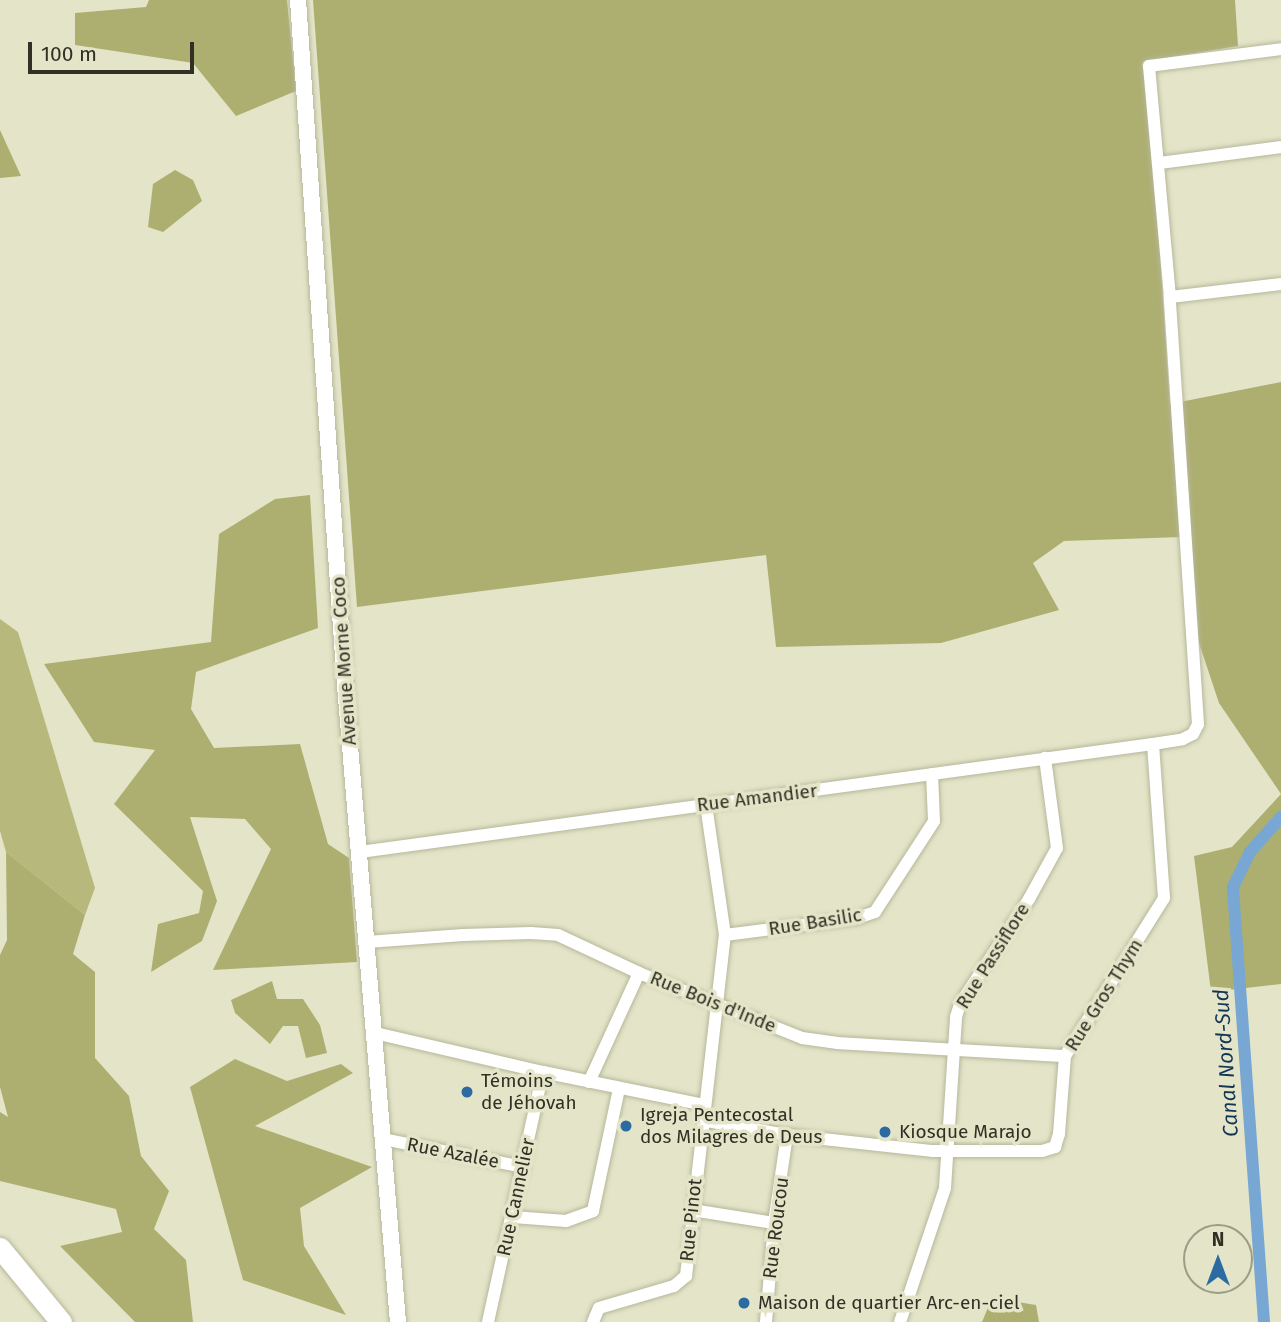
<!DOCTYPE html>
<html>
<head>
<meta charset="utf-8">
<style>
  body { margin:0 }
  #map { position:relative; width:1281px; height:1322px; overflow:hidden; background:#e4e5c8; font-family:"Fira Sans",sans-serif }
  div>[style] { position:absolute }
  .green>* { inset:0; background:#b7b97c }
  .forest>* { inset:0; background:#adaf71 }
  .canal>* { height:12px; margin:-6px; padding:0 6px; transform-origin:6px; border-radius:6px; background:#78a7d3 }
  .roads { filter:drop-shadow(0 0 2px #b6b79b) drop-shadow(0 0 2px #b6b79b) }
  .minor>* { height:12px; margin:-6px; padding:0 6px; transform-origin:6px; border-radius:6px; background:#fff }
  .tertiary>* { height:16px; margin:-8px; padding:0 8px; transform-origin:8px; border-radius:8px; background:#fff }
  .primary>* { height:21px; margin:-10.5px; padding:0 10.5px; transform-origin:10.5px; border-radius:10.5px; background:#fff }
  .dots>* { width:19px; height:19px; translate:-50% -50%; box-sizing:border-box; border:4px solid #e4e5c8; border-radius:50% }
  span { translate:-50% -50%; white-space:nowrap; text-align:center; line-height:1.15; -webkit-text-stroke:7px #e4e5c8; paint-order:stroke }
  .street-label { font-size:19px; color:#303025 }
  .poi-label { font-size:19px; color:#303025 }
  .left { translate:0 -50%; text-align:left }
  .water-label { font-size:21px; color:#123554; font-style:italic }
  .north { position:absolute; left:1183px; top:1224px; width:70px; height:70px; box-sizing:border-box; background:#e4e5c8; border:2px solid #9c9d87; border-radius:50%; rotate:0deg; font-size:19px; font-weight:700; line-height:28px; text-align:center; color:#303025 }
  .north::after { content:''; display:block; margin:auto; width:24px; height:32px; background:#2b6ba1; clip-path:polygon(50% 0,100% 100%,50% 72%,0 100%) }
  .scale { position:absolute; left:28px; top:42px; width:166px; height:32px; box-sizing:border-box; border:4px solid #303025; border-top:0; padding-left:9px; font-size:21px; line-height:24px; white-space:nowrap; color:#303025; -webkit-text-stroke:5px #e4e5c8; paint-order:stroke }
</style>
</head>
<body>
<div id="map">
  <div class="green">
    <i style="clip-path:polygon(0 619px,18px 632px,95px 888px,85px 915px,6px 852px,0 831px)"></i>
  </div>
  <div class="forest">
    <i style="clip-path:polygon(149px 0,287px 0,296px 91px,236px 116px,193px 63px,75px 45px,75px 13px,146px 7px)"></i>
    <i style="clip-path:polygon(313px 0,1235px 0,1238px 46px,1147px 61px,1170px 404px,1281px 382px,1281px 984px,1211px 992px,1194px 856px,1232px 847px,1281px 794px,1219px 703px,1193px 625px,1182px 537px,1064px 541px,1033px 563px,1059px 610px,941px 643px,776px 647px,766px 555px,357px 607px)"></i>
    <i style="clip-path:polygon(0 130px,21px 176px,0 178px)"></i>
    <i style="clip-path:polygon(175px 170px,193px 180px,202px 201px,163px 232px,148px 227px,153px 184px)"></i>
    <i style="clip-path:polygon(310px 495px,318px 628px,196px 672px,191px 709px,214px 748px,300px 744px,328px 844px,349px 858px,357px 962px,213px 970px,271px 849px,245px 819px,190px 817px,217px 901px,202px 941px,151px 972px,158px 924px,199px 913px,203px 891px,114px 804px,155px 750px,94px 742px,44px 664px,211px 642px,219px 534px,275px 499px)"></i>
    <i style="clip-path:polygon(6px 852px,85px 915px,73px 954px,95px 972px,95px 1058px,129px 1096px,141px 1156px,169px 1191px,154px 1229px,186px 1260px,193px 1322px,135px 1322px,60px 1246px,122px 1232px,116px 1209px,0 1181px,0 1112px,8px 1117px,0 1087px,0 955px,7px 940px)"></i>
    <i style="clip-path:polygon(272px 981px,277px 999px,303px 999px,320px 1025px,327px 1053px,306px 1058px,298px 1026px,283px 1026px,270px 1044px,235px 1013px,231px 1000px)"></i>
    <i style="clip-path:polygon(235px 1059px,287px 1081px,341px 1064px,353px 1073px,255px 1126px,372px 1167px,300px 1208px,304px 1246px,346px 1315px,243px 1280px,190px 1087px)"></i>
    <i style="clip-path:polygon(992px 1298px,1036px 1305px,1039px 1322px,982px 1322px)"></i>
  </div>
  <div class="canal">
    <i style="left:1264px;top:1322px;width:436px;rotate:-94.1deg"></i>
    <i style="left:1233px;top:887px;width:39px;rotate:-64deg"></i>
    <i style="left:1250px;top:852px;width:47px;rotate:-48.5deg"></i>
  </div>
  <div class="roads">
    <div class="minor">
      <i style="left:1160px;top:163px;width:122px;rotate:-7.5deg"></i>
      <i style="left:1170px;top:297px;width:112px;rotate:-6.7deg"></i>
      <i style="left:360px;top:852px;width:800px;rotate:-7.76deg"></i>
      <i style="left:1153px;top:744px;width:30px;rotate:-9deg"></i>
      <i style="left:1183px;top:739px;width:11px;rotate:-27deg"></i>
      <i style="left:1193px;top:734px;width:11px;rotate:-63deg"></i>
      <i style="left:1198px;top:724px;width:428px;rotate:-93.8deg"></i>
      <i style="left:1170px;top:297px;width:232px;rotate:-95.2deg"></i>
      <i style="left:1149px;top:66px;width:133px;rotate:-7.3deg"></i>
      <i style="left:725px;top:935px;width:133px;rotate:-7.3deg"></i>
      <i style="left:857px;top:918px;width:19px;rotate:-18deg"></i>
      <i style="left:875px;top:912px;width:108px;rotate:-57deg"></i>
      <i style="left:934px;top:821px;width:47px;rotate:-92.4deg"></i>
      <i style="left:367px;top:942px;width:96px;rotate:-4.2deg"></i>
      <i style="left:463px;top:935px;width:68px;rotate:-1.7deg"></i>
      <i style="left:531px;top:933px;width:27px;rotate:4deg"></i>
      <i style="left:558px;top:935px;width:89px;rotate:25.1deg"></i>
      <i style="left:639px;top:973px;width:175px;rotate:21.7deg"></i>
      <i style="left:802px;top:1038px;width:36px;rotate:8deg"></i>
      <i style="left:838px;top:1043px;width:227px;rotate:3.3deg"></i>
      <i style="left:375px;top:1033px;width:172px;rotate:13.1deg"></i>
      <i style="left:543px;top:1072px;width:164px;rotate:11.6deg"></i>
      <i style="left:589px;top:1082px;width:120px;rotate:-65.4deg"></i>
      <i style="left:701px;top:1120px;width:87px;rotate:9.9deg"></i>
      <i style="left:787px;top:1135px;width:147px;rotate:6.3deg"></i>
      <i style="left:933px;top:1151px;width:109px"></i>
      <i style="left:1042px;top:1151px;width:14px;rotate:-17deg"></i>
      <i style="left:1055px;top:1147px;width:14px;rotate:-73deg"></i>
      <i style="left:1059px;top:1134px;width:78px;rotate:-85.6deg"></i>
      <i style="left:1065px;top:1056px;width:186px;rotate:-57.9deg"></i>
      <i style="left:1164px;top:898px;width:154px;rotate:-94.1deg"></i>
      <i style="left:383px;top:1139px;width:143px;rotate:11.3deg"></i>
      <i style="left:692px;top:1210px;width:83px;rotate:9deg"></i>
      <i style="left:513px;top:1217px;width:53px;rotate:4.3deg"></i>
      <i style="left:566px;top:1221px;width:29px;rotate:-20deg"></i>
      <i style="left:593px;top:1211px;width:125px;rotate:-78deg"></i>
      <i style="left:488px;top:1322px;width:256px;rotate:-77.6deg"></i>
      <i style="left:593px;top:1322px;width:15px;rotate:-67deg"></i>
      <i style="left:599px;top:1308px;width:78px;rotate:-16.3deg"></i>
      <i style="left:674px;top:1286px;width:16px;rotate:-40deg"></i>
      <i style="left:686px;top:1276px;width:343px;rotate:-83.5deg"></i>
      <i style="left:725px;top:935px;width:131px;rotate:-98.3deg"></i>
      <i style="left:766px;top:1322px;width:99px;rotate:-85.4deg"></i>
      <i style="left:774px;top:1223px;width:89px;rotate:-81.6deg"></i>
      <i style="left:900px;top:1322px;width:141px;rotate:-71.4deg"></i>
      <i style="left:945px;top:1188px;width:171px;rotate:-86.3deg"></i>
      <i style="left:956px;top:1017px;width:14px;rotate:-73deg"></i>
      <i style="left:960px;top:1004px;width:126px;rotate:-56.7deg"></i>
      <i style="left:1029px;top:899px;width:58px;rotate:-61.2deg"></i>
      <i style="left:1057px;top:848px;width:91px;rotate:-97.6deg"></i>
    </div>
    <div class="tertiary">
      <i style="left:298px;top:0;width:688px;rotate:86.08deg"></i>
      <i style="left:345px;top:686px;width:638px;rotate:85.24deg"></i>
    </div>
    <div class="primary">
      <i style="left:0;top:1248px;width:96px;rotate:50.5deg"></i>
    </div>
  </div>
  <div class="dots">
    <i style="left:467px;top:1092px;background:#2b6ba1"></i>
    <i style="left:626px;top:1126px;background:#2b6ba1"></i>
    <i style="left:885px;top:1132px;background:#2b6ba1"></i>
    <i style="left:744px;top:1303px;background:#2b6ba1"></i>
  </div>
  <div class="street-label">
    <span style="left:344px;top:661px;rotate:-94deg">Avenue Morne Coco</span>
    <span style="left:757px;top:798px;rotate:-7deg">Rue Amandier</span>
    <span style="left:815px;top:922px;rotate:-9deg">Rue Basilic</span>
    <span style="left:993px;top:956px;rotate:-58deg">Rue Passiflore</span>
    <span style="left:1104px;top:995px;rotate:-58deg">Rue Gros Thym</span>
    <span style="left:713px;top:1002px;rotate:22deg">Rue Bois d'Inde</span>
    <span style="left:453px;top:1153px;rotate:11deg">Rue Azalée</span>
    <span style="left:516px;top:1197px;rotate:-78deg">Rue Cannelier</span>
    <span style="left:691px;top:1220px;rotate:-84deg">Rue Pinot</span>
    <span style="left:776px;top:1228px;rotate:-83deg">Rue Roucou</span>
  </div>
  <div class="poi-label">
    <span class="left" style="left:481px;top:1092px">Témoins<br>de Jéhovah</span>
    <span class="left" style="left:640px;top:1126px">Igreja Pentecostal<br>dos Milagres de Deus</span>
    <span class="left" style="left:899px;top:1132px">Kiosque Marajo</span>
    <span class="left" style="left:758px;top:1303px">Maison de quartier Arc-en-ciel</span>
  </div>
  <div class="water-label">
    <span style="left:1226px;top:1063px;rotate:-94deg">Canal Nord-Sud</span>
  </div>
  <div class="north">N</div>
  <div class="scale">100 m</div>
</div>
</body>
</html>
